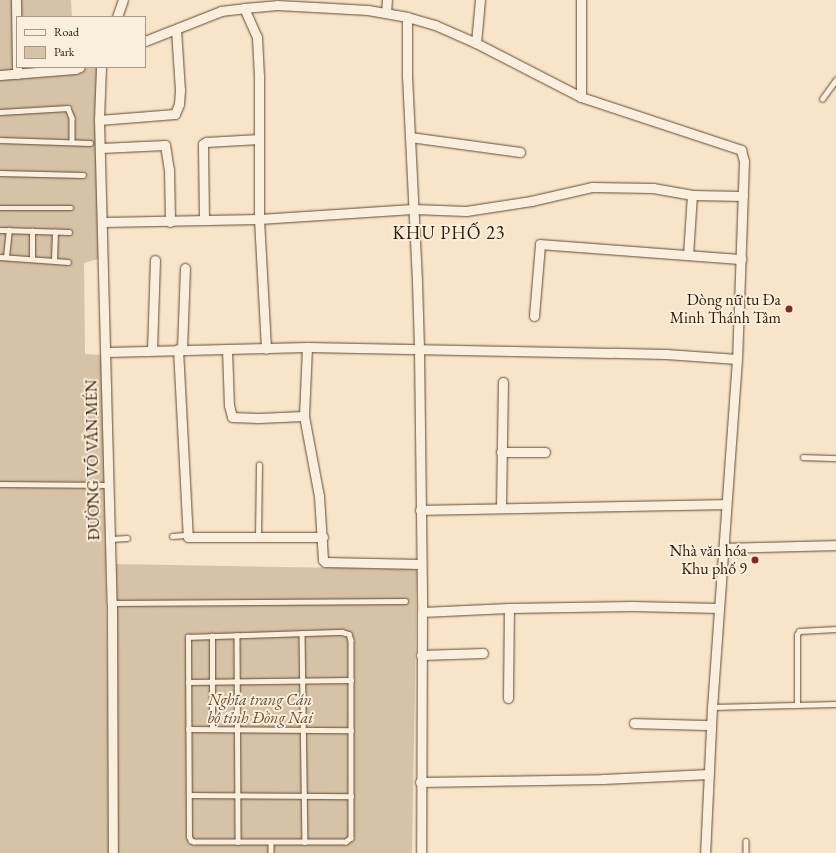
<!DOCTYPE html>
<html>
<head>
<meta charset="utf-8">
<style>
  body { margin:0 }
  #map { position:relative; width:836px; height:853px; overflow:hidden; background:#f8e5c9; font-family:"EB Garamond",serif }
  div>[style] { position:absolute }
  .green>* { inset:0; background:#d6c2a7; transform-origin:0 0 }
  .roads { filter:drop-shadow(0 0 1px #614a32) drop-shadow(0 0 1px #614a32) }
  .service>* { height:4.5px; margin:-2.25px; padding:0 2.25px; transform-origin:2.25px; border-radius:2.25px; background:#faeedc }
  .minor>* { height:9px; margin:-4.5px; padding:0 4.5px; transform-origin:4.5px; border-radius:4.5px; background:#faeedc }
  .dots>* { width:11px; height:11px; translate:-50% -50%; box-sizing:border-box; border:2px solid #faeedc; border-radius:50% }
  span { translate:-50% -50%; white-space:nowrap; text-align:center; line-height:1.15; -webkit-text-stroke:4px #faeedc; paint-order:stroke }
  .poi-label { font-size:16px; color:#2f1600 }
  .right { translate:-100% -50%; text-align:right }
  .street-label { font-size:16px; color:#2f1600 }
  .park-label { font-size:16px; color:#614a32; font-style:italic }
  .quarter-label { font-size:18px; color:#2f1600; letter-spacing:1px }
  .legend { position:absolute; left:16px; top:16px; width:130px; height:52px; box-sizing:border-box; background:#faeedc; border:1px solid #a99884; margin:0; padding:5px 7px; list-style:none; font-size:12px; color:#2f1600 }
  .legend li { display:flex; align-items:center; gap:8px; height:20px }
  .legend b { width:20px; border:1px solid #a99884 }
</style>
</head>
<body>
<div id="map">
  <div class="green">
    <i style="clip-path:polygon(0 0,71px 0,72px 17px,17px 17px,17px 67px,76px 67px,76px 72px,87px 67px,98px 67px,101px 258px,84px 263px,85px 354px,103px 355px,110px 853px,0 853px)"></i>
    <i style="left:113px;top:564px;width:304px;height:289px;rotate:1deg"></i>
  </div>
  <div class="roads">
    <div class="service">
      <i style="left:822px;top:99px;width:24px;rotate:-54deg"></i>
      <i style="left:0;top:112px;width:68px;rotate:-3.4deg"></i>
      <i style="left:68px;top:108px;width:11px;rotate:68deg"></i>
      <i style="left:72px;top:118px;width:24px;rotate:90deg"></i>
      <i style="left:0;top:140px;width:90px;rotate:1.9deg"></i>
      <i style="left:0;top:173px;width:83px;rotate:1.4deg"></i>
      <i style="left:0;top:208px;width:71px"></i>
      <i style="left:0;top:230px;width:69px;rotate:1.7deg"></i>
      <i style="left:0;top:257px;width:68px;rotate:4.2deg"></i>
      <i style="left:6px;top:257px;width:27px;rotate:-84deg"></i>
      <i style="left:32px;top:258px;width:27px;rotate:-90deg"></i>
      <i style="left:54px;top:260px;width:28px;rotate:-88deg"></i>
      <i style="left:803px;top:457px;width:33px;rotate:2deg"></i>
      <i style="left:0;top:484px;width:109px;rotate:0.5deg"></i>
      <i style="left:172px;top:536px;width:16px;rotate:-4deg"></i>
      <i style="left:258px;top:537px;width:72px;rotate:-89.2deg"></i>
      <i style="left:110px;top:539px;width:17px;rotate:-3deg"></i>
      <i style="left:112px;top:603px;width:293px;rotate:-0.4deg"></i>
      <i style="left:342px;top:632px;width:7px;rotate:16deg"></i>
      <i style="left:349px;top:634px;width:6px;rotate:72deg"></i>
      <i style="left:351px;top:640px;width:198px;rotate:90deg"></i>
      <i style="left:351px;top:838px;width:6px;rotate:141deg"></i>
      <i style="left:346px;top:842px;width:152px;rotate:180deg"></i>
      <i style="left:194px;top:842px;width:3px;rotate:-162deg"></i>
      <i style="left:191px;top:841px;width:4px;rotate:-117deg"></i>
      <i style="left:189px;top:837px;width:200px;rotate:-90.3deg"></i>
      <i style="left:188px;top:637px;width:154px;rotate:-1.9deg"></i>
      <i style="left:302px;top:633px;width:209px;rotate:89.2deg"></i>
      <i style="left:237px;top:635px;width:207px;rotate:89.7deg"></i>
      <i style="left:188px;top:682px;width:163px;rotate:-0.7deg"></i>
      <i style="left:797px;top:705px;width:70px;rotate:-90deg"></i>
      <i style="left:797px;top:635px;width:4px;rotate:-63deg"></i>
      <i style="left:799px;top:631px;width:37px;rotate:-3deg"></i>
      <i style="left:712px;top:707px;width:124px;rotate:-1.4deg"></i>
      <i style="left:188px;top:729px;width:163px;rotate:0.4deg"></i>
      <i style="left:212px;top:729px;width:93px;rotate:-90deg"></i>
      <i style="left:189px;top:795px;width:162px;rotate:0.4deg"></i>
      <i style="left:746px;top:841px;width:12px;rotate:90deg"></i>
      <i style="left:271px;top:842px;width:11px;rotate:90deg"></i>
    </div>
    <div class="minor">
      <i style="left:16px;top:0;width:74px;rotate:89.2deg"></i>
      <i style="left:244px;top:8px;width:32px;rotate:66deg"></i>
      <i style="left:257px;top:37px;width:40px;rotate:87.1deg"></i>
      <i style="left:259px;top:77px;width:142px;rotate:90deg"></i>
      <i style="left:259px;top:219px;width:130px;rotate:86.9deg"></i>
      <i style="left:386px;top:13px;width:13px;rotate:-86deg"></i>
      <i style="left:117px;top:17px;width:18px;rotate:-71deg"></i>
      <i style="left:407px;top:17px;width:59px;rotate:90deg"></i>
      <i style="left:407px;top:76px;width:205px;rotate:87.2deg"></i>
      <i style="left:417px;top:281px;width:68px;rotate:88.3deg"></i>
      <i style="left:419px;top:349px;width:263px;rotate:89.3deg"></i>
      <i style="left:422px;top:612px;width:241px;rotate:90.2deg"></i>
      <i style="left:145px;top:41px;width:82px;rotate:-21.5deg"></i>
      <i style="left:221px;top:11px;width:23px;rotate:-7deg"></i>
      <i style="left:244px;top:8px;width:33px;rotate:-5deg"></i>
      <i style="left:277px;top:5px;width:37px;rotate:3deg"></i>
      <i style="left:314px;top:7px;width:54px;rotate:3.2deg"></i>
      <i style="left:368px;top:10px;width:40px;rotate:10deg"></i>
      <i style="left:407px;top:17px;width:29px;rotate:16deg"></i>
      <i style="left:435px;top:25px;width:45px;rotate:23.7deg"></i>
      <i style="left:476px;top:43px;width:118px;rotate:27.2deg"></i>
      <i style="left:581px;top:97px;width:169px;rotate:18.3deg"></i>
      <i style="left:741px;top:150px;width:11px;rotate:75deg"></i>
      <i style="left:744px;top:161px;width:198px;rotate:92deg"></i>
      <i style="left:737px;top:359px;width:349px;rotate:94.1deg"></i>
      <i style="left:712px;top:707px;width:146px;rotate:92.7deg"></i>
      <i style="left:476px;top:43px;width:43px;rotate:-84.7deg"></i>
      <i style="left:101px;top:67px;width:53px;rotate:92.2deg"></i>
      <i style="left:99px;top:120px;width:483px;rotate:88.5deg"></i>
      <i style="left:112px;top:603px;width:250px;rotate:89.8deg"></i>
      <i style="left:0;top:75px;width:75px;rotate:-4.6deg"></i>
      <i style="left:75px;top:69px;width:5px;rotate:-22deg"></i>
      <i style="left:581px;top:97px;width:97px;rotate:-90deg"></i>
      <i style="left:99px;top:120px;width:76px;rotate:-4.5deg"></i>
      <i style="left:175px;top:114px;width:11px;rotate:-68deg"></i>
      <i style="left:179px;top:104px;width:14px;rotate:-86deg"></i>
      <i style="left:180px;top:90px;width:61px;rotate:-93.8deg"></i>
      <i style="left:410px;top:137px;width:111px;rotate:7.8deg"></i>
      <i style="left:101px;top:148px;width:64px;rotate:-2.7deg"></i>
      <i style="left:165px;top:145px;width:24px;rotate:81deg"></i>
      <i style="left:169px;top:169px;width:53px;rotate:88.9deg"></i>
      <i style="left:204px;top:219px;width:75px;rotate:-90.8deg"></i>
      <i style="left:203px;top:144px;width:4px;rotate:-34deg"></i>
      <i style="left:206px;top:142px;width:53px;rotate:-3.2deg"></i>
      <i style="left:103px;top:222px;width:156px;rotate:-1.1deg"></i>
      <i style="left:259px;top:219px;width:154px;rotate:-3.7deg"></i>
      <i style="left:413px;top:209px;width:53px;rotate:2.2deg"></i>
      <i style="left:466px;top:211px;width:66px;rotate:-8.7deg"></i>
      <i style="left:531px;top:201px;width:63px;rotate:-12.9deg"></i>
      <i style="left:592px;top:187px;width:61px;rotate:0.9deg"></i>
      <i style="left:653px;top:188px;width:40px;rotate:10deg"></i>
      <i style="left:692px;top:195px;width:51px;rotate:1.1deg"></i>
      <i style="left:688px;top:255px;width:60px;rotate:-86.2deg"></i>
      <i style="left:534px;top:316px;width:72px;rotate:-85.2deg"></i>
      <i style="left:540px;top:244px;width:202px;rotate:4.3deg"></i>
      <i style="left:307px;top:347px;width:69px;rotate:92.5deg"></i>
      <i style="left:304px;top:416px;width:81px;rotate:79.4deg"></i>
      <i style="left:319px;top:496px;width:64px;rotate:86.4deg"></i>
      <i style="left:323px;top:560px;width:3px;rotate:45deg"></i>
      <i style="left:325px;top:562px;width:95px;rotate:1.2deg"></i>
      <i style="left:178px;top:349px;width:188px;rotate:87deg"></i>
      <i style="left:188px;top:537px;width:135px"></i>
      <i style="left:182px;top:349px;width:81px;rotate:-87.9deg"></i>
      <i style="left:227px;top:349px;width:56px;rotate:88deg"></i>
      <i style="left:229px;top:405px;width:12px;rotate:76deg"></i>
      <i style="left:232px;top:417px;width:26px;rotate:2deg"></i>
      <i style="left:258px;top:418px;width:46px;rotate:-2.5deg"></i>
      <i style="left:152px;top:350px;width:90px;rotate:-88.1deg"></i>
      <i style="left:107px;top:352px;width:200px;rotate:-1.4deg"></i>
      <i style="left:307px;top:347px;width:359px;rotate:1.1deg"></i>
      <i style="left:666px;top:354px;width:71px;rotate:4deg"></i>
      <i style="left:501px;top:452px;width:44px"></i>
      <i style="left:501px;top:507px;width:125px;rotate:-89.1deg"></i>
      <i style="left:420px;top:510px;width:306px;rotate:-1.1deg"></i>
      <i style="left:724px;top:548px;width:112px;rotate:-1.5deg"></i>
      <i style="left:422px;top:612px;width:87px;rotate:-2.6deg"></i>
      <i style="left:509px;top:608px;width:123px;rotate:-0.9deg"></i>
      <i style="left:632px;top:606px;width:87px;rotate:1.3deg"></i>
      <i style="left:421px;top:655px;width:62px;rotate:-1.8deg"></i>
      <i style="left:508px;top:698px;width:90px;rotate:-89.4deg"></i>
      <i style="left:634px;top:723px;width:77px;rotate:1.5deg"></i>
      <i style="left:420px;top:782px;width:183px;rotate:-0.9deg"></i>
      <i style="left:603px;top:779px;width:106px;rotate:-2.7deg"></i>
    </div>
  </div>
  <div class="dots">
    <i style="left:789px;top:309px;background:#8f2418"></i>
    <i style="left:755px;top:560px;background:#8f2418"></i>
  </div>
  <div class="poi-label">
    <span class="right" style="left:781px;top:309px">Dòng nữ tu Đa<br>Minh Thánh Tâm</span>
    <span class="right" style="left:747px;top:560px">Nhà văn hóa<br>Khu phố 9</span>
  </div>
  <div class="street-label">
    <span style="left:93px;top:460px;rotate:-91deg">ĐƯỜNG VÕ VĂN MÉN</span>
  </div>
  <div class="park-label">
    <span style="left:260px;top:709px">Nghĩa trang Cán<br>bộ tỉnh Đồng Nai</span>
  </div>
  <div class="quarter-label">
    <span style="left:449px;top:233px">KHU PHỐ 23</span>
  </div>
  <ul class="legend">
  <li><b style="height:5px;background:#faeedc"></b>Road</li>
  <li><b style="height:11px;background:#d6c2a7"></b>Park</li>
  </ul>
</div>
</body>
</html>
